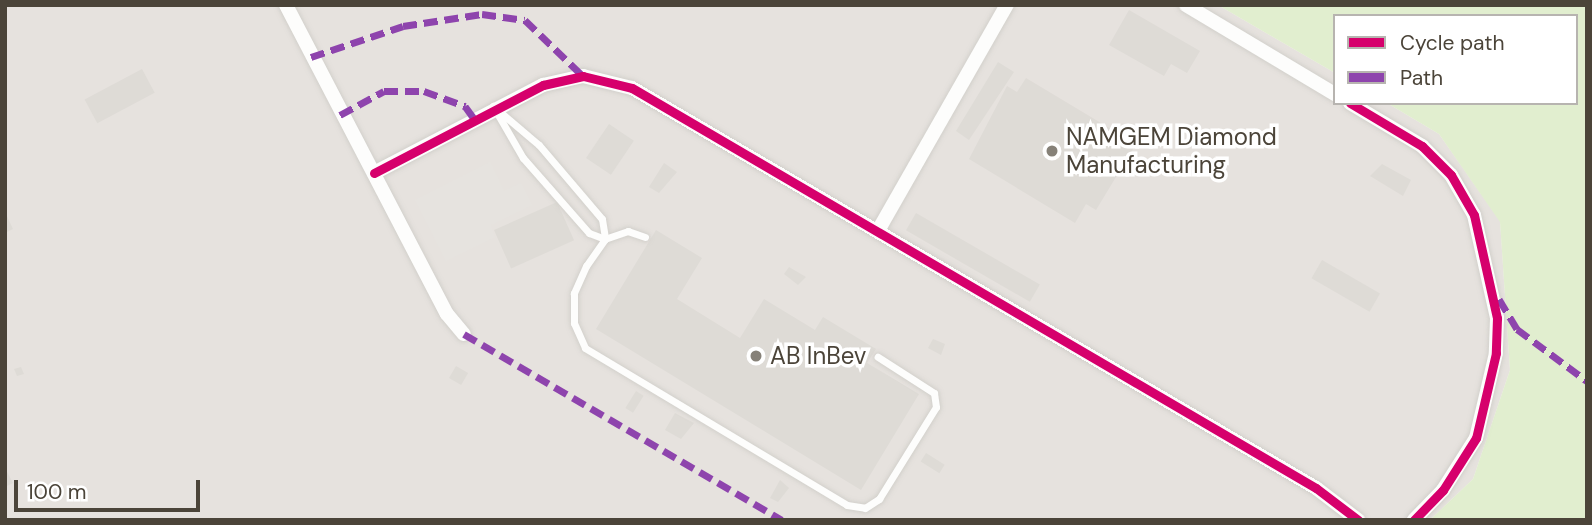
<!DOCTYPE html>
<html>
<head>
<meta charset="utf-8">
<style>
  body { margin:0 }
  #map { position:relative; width:1592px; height:525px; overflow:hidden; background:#f4f2ee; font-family:"DM Sans",sans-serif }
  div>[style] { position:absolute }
  .industrial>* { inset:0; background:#e6e2de }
  .green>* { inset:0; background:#e1eecf }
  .parking>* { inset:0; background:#e6e3df }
  .building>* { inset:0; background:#dedbd6; transform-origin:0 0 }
  .roads { filter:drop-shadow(0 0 2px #d2d0cb) drop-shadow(0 0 2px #d2d0cb) }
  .service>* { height:7px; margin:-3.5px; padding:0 3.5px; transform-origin:3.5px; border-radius:3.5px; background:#fdfdfc }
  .minor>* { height:14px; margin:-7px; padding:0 7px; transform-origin:7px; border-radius:7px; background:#fdfdfc }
  .quiet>* { height:7px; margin-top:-3.5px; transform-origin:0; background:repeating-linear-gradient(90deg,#8e44ad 0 14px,transparent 0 21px) }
  .cycleway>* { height:9px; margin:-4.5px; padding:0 4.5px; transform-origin:4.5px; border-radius:4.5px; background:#d6006c }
  .dots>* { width:19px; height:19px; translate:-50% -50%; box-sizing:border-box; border:4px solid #fff; border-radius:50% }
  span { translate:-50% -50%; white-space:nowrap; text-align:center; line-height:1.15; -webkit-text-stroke:7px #fff; paint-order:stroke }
  .poi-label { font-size:24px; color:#4b4439 }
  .left { translate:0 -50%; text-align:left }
  .frame { position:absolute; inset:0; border:7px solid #4b4439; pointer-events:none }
  .legend { position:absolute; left:1333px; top:14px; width:245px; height:91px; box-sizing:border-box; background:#fff; border:2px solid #b7b4b0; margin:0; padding:9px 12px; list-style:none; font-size:21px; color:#4b4439 }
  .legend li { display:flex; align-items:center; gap:14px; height:35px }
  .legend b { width:35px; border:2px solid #b7b4b0 }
  .scale { position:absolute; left:14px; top:480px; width:186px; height:32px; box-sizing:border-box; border:4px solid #4b4439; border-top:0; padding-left:9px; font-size:21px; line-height:24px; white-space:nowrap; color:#4b4439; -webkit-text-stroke:5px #fff; paint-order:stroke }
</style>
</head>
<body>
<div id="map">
  <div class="industrial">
    <i style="clip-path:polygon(5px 5px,1218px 5px,1335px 73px,1335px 103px,1387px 103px,1439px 134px,1500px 221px,1510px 370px,1473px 479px,1430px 520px,5px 520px)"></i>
  </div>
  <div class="green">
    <i style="clip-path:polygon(1218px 5px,1587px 5px,1587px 520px,1430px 520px,1473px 479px,1510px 370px,1500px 222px,1439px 134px,1387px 103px,1576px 103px,1576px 16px,1335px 16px,1335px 73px)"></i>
  </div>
  <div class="parking">
    <i style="clip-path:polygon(490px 162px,504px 191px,521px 183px,532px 205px,491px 225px,495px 237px,446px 261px,415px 200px)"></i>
  </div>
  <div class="building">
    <i style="clip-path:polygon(1129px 10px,1200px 51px,1187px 73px,1171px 64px,1164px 76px,1109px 45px)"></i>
    <i style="clip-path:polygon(998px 62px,1014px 72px,969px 140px,956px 131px)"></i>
    <i style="left:142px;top:69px;width:27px;height:65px;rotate:62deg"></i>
    <i style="clip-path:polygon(1026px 78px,1136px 144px,1096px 210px,1086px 204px,1075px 223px,969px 159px,1007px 86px,1017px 92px)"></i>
    <i style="left:609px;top:124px;width:30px;height:41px;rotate:34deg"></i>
    <i style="clip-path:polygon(664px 163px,677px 172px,659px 193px,649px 187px)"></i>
    <i style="clip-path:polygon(1382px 164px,1411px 180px,1403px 196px,1370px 176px)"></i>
    <i style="left:557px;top:202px;width:42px;height:69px;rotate:66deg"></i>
    <i style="clip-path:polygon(5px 212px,13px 229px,5px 233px)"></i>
    <i style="left:916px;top:213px;width:143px;height:20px;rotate:30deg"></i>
    <i style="clip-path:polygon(656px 230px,702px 258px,677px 299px,740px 338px,764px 299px,815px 330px,823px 317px,876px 349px,867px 363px,919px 394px,861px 490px,596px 329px)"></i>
    <i style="left:1322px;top:260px;width:67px;height:21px;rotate:30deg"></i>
    <i style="clip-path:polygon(789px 267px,806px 277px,798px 285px,784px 274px)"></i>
    <i style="clip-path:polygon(933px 339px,945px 344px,941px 355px,928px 348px)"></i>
    <i style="left:456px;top:366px;width:14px;height:14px;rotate:30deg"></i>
    <i style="clip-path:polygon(21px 367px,24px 374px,17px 376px,14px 369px)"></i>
    <i style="left:636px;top:391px;width:9px;height:20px;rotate:32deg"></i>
    <i style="clip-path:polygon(675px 413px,694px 423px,681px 439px,665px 430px)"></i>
    <i style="left:926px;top:453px;width:22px;height:10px;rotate:32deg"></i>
    <i style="clip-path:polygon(5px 468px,13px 483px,5px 487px)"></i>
    <i style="clip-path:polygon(780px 480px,789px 488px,778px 502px,770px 498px)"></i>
  </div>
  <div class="roads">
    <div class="service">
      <i style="left:493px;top:106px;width:60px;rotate:40.3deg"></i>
      <i style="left:539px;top:145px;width:97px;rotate:49.6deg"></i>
      <i style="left:602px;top:219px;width:20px;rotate:81deg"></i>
      <i style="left:605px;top:239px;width:17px;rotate:-159deg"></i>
      <i style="left:589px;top:233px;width:100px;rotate:-131.3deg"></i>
      <i style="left:523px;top:158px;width:60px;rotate:-120deg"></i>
      <i style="left:645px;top:237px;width:18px;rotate:-161deg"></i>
      <i style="left:628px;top:231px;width:24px;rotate:161deg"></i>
      <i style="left:605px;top:239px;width:33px;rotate:125deg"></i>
      <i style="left:586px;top:266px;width:30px;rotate:114deg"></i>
      <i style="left:574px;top:293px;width:30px;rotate:90deg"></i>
      <i style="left:574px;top:323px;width:27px;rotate:66deg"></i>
      <i style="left:585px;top:348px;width:305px;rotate:30.9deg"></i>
      <i style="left:847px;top:505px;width:18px;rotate:9deg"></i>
      <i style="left:865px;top:508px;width:17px;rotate:-33deg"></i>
      <i style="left:879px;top:499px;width:108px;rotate:-58.2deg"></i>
      <i style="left:936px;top:407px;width:14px;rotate:-98deg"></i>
      <i style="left:934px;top:393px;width:67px;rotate:-147.3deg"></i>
    </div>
    <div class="minor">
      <i style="left:286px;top:5px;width:348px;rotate:62.5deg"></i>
      <i style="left:447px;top:314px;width:26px;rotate:50deg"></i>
      <i style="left:1186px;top:5px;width:174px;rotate:30.9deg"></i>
      <i style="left:1350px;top:103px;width:84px;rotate:30.8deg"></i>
      <i style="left:1422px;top:146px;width:41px;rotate:45deg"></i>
      <i style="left:1451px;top:175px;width:46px;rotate:60.1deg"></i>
      <i style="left:1474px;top:215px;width:106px;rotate:77.4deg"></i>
      <i style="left:1497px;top:318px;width:35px;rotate:92deg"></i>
      <i style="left:1496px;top:353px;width:87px;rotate:103.2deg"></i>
      <i style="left:1476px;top:438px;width:62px;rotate:122.4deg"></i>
      <i style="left:1443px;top:490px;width:42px;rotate:134deg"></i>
      <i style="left:374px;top:173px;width:191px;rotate:-27.5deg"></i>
      <i style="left:543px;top:85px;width:41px;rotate:-12.7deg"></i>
      <i style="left:583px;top:76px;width:50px;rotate:13.8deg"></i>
      <i style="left:632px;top:88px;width:792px;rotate:30.32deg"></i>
      <i style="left:1316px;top:488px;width:53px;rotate:37.3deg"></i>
      <i style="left:879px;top:229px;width:258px;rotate:-60.3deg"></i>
    </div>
  </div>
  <div class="quiet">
    <i style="left:311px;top:57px;width:97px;rotate:-18.6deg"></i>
    <i style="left:403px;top:26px;width:80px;rotate:-8.6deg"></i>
    <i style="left:482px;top:14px;width:43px;rotate:7.9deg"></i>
    <i style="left:525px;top:20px;width:81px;rotate:44deg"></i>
    <i style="left:340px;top:115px;width:50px;rotate:-28.6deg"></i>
    <i style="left:384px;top:91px;width:40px"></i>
    <i style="left:424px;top:91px;width:44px;rotate:20.1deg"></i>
    <i style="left:465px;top:106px;width:14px;rotate:54deg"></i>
    <i style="left:1499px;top:299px;width:35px;rotate:59deg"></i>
    <i style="left:1517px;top:329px;width:87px;rotate:36.6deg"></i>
    <i style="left:464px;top:334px;width:368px;rotate:30.3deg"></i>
  </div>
  <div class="cycleway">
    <i style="left:1350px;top:103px;width:84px;rotate:30.8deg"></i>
    <i style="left:1422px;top:146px;width:41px;rotate:45deg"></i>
    <i style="left:1451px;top:175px;width:46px;rotate:60.1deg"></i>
    <i style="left:1474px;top:215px;width:106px;rotate:77.4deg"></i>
    <i style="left:1497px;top:318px;width:35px;rotate:92deg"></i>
    <i style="left:1496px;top:353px;width:87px;rotate:103.2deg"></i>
    <i style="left:1476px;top:438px;width:62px;rotate:122.4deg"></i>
    <i style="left:1443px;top:490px;width:42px;rotate:134deg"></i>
    <i style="left:374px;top:173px;width:191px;rotate:-27.5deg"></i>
    <i style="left:543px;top:85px;width:41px;rotate:-12.7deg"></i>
    <i style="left:583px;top:76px;width:50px;rotate:13.8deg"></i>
    <i style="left:632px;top:88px;width:792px;rotate:30.32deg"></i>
    <i style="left:1316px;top:488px;width:53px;rotate:37.3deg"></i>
  </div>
  <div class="dots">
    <i style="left:1052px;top:151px;background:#868178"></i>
    <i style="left:756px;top:356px;background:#868178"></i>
  </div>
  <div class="poi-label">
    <span class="left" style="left:1066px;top:151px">NAMGEM Diamond<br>Manufacturing</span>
    <span class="left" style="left:770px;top:356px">AB InBev</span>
  </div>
  <div class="frame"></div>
  <ul class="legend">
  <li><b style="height:9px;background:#d6006c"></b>Cycle path</li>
  <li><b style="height:9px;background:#8e44ad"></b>Path</li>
  </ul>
  <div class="scale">100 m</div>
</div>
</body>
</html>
